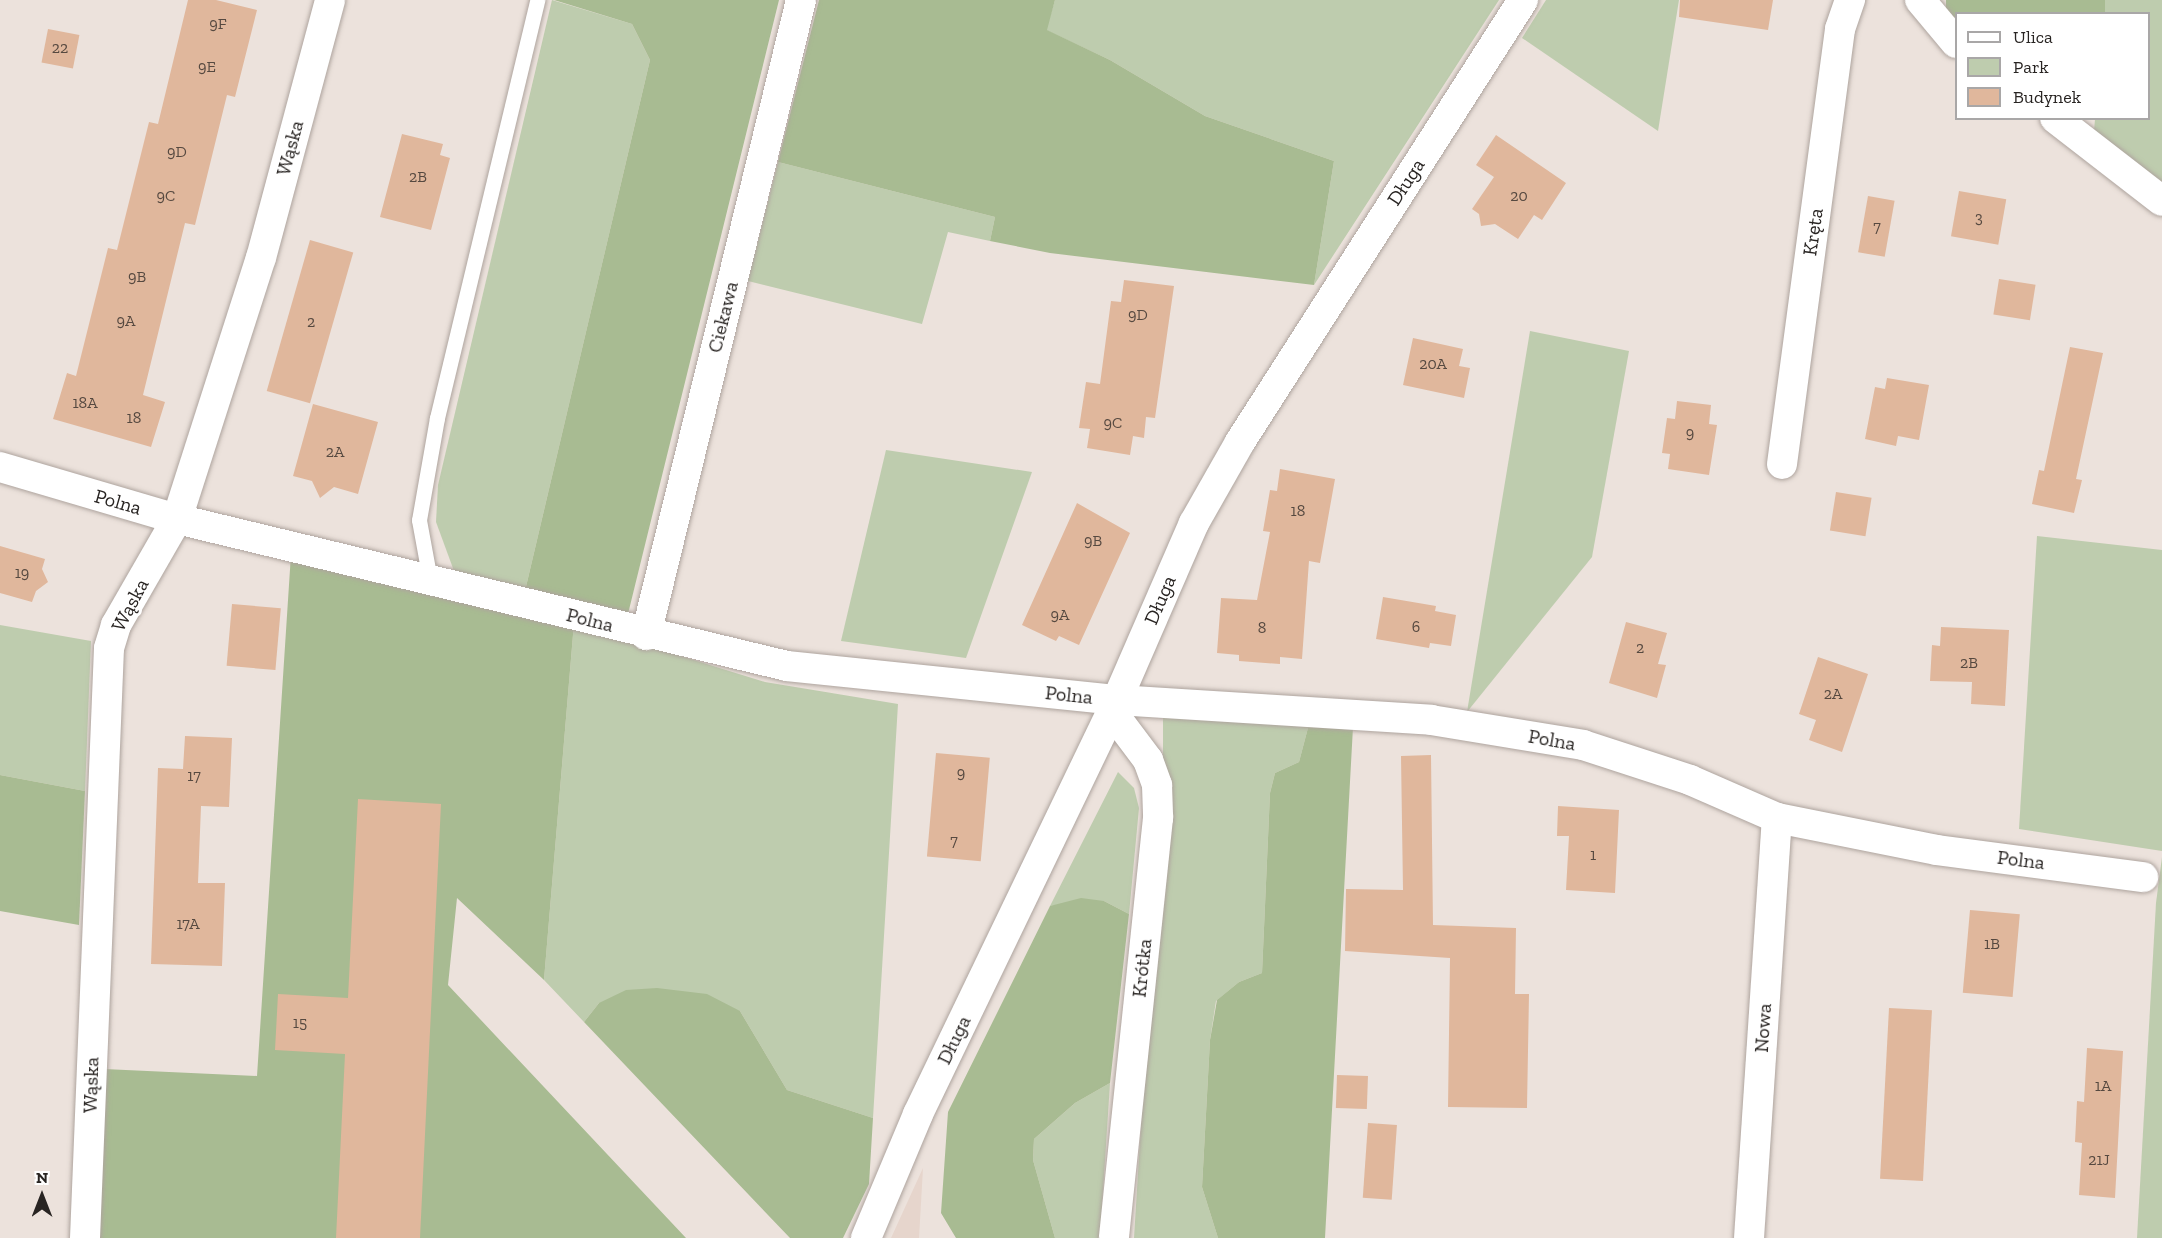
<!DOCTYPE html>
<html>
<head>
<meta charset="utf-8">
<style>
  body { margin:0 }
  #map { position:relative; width:2162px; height:1238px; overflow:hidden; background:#ece2dc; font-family:"Zilla Slab",serif }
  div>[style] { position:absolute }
  .built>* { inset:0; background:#e6d5cc }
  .green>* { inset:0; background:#beccae }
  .forest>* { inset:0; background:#a8bb92; transform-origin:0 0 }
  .building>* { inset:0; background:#e0b79c; transform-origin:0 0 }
  .roads { filter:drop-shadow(0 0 2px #aea49e) drop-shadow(0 0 2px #aea49e) }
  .service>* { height:15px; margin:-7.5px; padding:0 7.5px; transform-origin:7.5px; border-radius:7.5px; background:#fff }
  .minor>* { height:30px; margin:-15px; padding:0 15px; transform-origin:15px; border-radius:15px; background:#fff }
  span { translate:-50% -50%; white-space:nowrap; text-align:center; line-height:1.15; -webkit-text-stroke:6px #fff; paint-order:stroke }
  .number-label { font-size:16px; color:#564940 }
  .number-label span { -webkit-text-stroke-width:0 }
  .street-label { font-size:20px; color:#282422 }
  .legend { position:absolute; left:1955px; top:12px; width:195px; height:108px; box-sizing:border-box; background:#fff; border:2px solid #a9a7a7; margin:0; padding:8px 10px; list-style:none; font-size:18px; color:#282422 }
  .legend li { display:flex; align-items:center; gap:12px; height:30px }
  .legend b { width:30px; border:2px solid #a9a7a7 }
  .north { position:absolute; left:12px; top:1166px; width:60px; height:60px; -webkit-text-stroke:4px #fff; paint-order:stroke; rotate:0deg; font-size:16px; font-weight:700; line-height:24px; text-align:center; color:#282422 }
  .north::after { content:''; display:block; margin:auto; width:21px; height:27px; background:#282422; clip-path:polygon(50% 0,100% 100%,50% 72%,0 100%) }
</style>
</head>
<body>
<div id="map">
  <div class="built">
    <i style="clip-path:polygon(923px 1168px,919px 1238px,891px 1238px)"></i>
  </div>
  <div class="green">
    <i style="clip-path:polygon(552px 0,632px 24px,650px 60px,525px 591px,454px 571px,436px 522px,438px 485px)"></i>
    <i style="clip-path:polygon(1055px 0,1499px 0,1314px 285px,1334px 161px,1205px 116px,1110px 60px,1046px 30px)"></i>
    <i style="clip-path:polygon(1546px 0,1679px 0,1658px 131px,1522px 38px)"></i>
    <i style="clip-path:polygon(2105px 0,2162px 0,2162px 186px,2094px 131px,2095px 119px,2148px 118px,2148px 14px,2104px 13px)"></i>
    <i style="clip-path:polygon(778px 162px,995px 217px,990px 241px,948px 232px,922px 324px,748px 281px)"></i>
    <i style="clip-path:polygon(1530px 331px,1629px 351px,1592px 557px,1467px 712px)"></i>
    <i style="clip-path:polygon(886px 450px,1032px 472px,966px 658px,841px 641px)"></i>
    <i style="clip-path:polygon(2037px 536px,2162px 550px,2162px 851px,2019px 829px)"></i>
    <i style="clip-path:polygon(574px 623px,765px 682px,898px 704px,873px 1118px,787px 1090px,740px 1011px,599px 1003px,584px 1022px,544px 980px)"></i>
    <i style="clip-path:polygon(0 625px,91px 641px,85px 791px,0 775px)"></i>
    <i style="clip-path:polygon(1163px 715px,1309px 724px,1299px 762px,1275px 773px,1270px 793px,1262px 973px,1239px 982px,1216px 1001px,1210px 1040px,1202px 1187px,1218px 1238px,1134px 1238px,1163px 769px)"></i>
    <i style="clip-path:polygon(1118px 772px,1134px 788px,1139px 808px,1129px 914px,1104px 901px,1050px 906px)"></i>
    <i style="clip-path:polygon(2162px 857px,2162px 1238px,2137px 1238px,2156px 903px)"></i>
    <i style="clip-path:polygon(1110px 1083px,1100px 1238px,1055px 1238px,1033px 1160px,1034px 1139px,1075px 1103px)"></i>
  </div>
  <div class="forest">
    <i style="clip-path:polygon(554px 0,779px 0,627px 618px,525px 591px,650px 60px,632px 24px)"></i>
    <i style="clip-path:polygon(819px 0,1055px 0,1047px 30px,1110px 60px,1205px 116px,1334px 161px,1314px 285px,1050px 253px,990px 241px,995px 217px,778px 162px)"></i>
    <i style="left:1946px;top:0;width:159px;height:17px"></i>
    <i style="clip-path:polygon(291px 554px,574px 623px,544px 980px,457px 898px,448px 985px,686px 1238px,97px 1238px,104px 1069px,257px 1076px)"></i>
    <i style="clip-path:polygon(1309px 724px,1353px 727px,1325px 1238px,1218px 1238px,1202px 1187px,1210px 1040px,1217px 1000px,1239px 982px,1262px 973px,1270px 793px,1275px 773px,1299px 762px)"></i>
    <i style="clip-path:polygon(0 775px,85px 791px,79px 925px,0 911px)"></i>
    <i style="clip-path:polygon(1081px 898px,1104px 901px,1129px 914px,1110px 1083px,1075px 1103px,1034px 1139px,1033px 1160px,1055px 1238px,956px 1238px,941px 1213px,948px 1112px,1050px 906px)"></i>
    <i style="clip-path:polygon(657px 988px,707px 994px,740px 1011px,787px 1090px,873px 1118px,869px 1184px,843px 1238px,790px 1238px,584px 1022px,599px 1003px,626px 990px)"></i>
  </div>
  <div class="building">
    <i style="clip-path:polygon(188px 0,216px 0,257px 10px,235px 97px,227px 95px,195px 225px,185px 223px,143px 395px,165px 402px,151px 447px,53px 419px,67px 373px,76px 376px,108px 248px,117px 250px,149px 122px,158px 124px)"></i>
    <i style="clip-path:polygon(1680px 0,1773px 0,1768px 30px,1679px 17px)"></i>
    <i style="left:48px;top:29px;width:32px;height:34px;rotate:11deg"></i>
    <i style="clip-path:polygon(402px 134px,443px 144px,440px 155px,450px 158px,431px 230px,380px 217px)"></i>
    <i style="clip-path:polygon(1496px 135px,1566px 183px,1542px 220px,1534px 215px,1518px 239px,1495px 224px,1481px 226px,1479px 214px,1472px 209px,1494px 177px,1476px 165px)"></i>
    <i style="left:1959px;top:191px;width:48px;height:46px;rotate:10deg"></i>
    <i style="left:1868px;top:196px;width:27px;height:57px;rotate:10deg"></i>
    <i style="left:310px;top:240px;width:45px;height:157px;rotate:16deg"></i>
    <i style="left:1999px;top:279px;width:37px;height:36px;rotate:9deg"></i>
    <i style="clip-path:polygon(1124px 280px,1174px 286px,1155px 418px,1146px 417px,1144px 438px,1133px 436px,1130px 455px,1087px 448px,1090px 429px,1079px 428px,1086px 382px,1100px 384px,1111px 301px,1121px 302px)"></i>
    <i style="clip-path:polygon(1413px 338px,1463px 349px,1459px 366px,1470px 368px,1464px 398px,1403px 385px)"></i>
    <i style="clip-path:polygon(2070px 347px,2103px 353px,2076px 479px,2082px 480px,2074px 513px,2032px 504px,2039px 470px,2044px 471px)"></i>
    <i style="clip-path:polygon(1887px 378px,1929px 385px,1919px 440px,1898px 436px,1896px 446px,1865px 439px,1875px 387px,1885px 389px)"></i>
    <i style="clip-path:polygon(1677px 401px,1711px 405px,1709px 424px,1717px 425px,1709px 475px,1668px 469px,1670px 454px,1662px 453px,1667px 418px,1675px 419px)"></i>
    <i style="clip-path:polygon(313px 404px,378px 422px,358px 494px,334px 487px,320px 498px,312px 481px,293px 476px)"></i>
    <i style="clip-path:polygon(1280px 469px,1335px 479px,1320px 563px,1309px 561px,1302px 659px,1280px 657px,1280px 664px,1239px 661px,1239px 655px,1217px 653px,1221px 598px,1257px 600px,1270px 532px,1263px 531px,1270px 490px,1277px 491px)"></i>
    <i style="left:1836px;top:492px;width:36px;height:39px;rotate:9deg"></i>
    <i style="clip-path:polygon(1077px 503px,1130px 533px,1079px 645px,1059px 636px,1056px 641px,1022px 625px)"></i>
    <i style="clip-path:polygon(0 546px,45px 559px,42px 569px,48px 582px,36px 591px,32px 602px,0 593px)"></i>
    <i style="clip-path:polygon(1383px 597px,1436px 606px,1435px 611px,1456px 615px,1451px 646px,1430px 643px,1429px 648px,1376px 639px)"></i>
    <i style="left:232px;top:604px;width:49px;height:62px;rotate:5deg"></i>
    <i style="clip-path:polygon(1626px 622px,1667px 633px,1658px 664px,1666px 665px,1657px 698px,1609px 683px)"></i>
    <i style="clip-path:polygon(1941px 627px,2009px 630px,2005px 706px,1971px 704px,1972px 682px,1930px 681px,1932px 645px,1940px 646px)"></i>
    <i style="clip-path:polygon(1818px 657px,1868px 674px,1842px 752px,1809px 740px,1816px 720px,1799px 714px)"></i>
    <i style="clip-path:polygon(185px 736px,232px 738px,229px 807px,201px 806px,198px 883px,225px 883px,222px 966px,151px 964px,158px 768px,183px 769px)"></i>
    <i style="left:936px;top:753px;width:54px;height:104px;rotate:5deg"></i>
    <i style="clip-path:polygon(1431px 755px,1433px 925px,1516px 928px,1515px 994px,1529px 994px,1527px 1108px,1448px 1107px,1450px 958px,1345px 951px,1346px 889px,1403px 890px,1401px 756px)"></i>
    <i style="clip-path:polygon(358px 799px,441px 804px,420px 1238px,336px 1238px,345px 1054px,275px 1050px,278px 994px,348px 998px)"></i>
    <i style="clip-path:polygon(1558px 806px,1619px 810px,1615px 893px,1566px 890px,1569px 836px,1557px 836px)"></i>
    <i style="left:1970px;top:910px;width:50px;height:83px;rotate:5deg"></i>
    <i style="left:1889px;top:1008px;width:43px;height:171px;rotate:3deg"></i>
    <i style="clip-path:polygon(2087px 1048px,2123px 1051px,2115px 1198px,2079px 1195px,2082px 1143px,2075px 1142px,2076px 1122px,2077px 1101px,2084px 1102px)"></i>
    <i style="left:1337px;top:1075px;width:31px;height:33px;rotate:2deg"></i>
    <i style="left:1368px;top:1123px;width:29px;height:75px;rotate:4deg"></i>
  </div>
  <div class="roads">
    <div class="service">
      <i style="left:430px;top:580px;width:61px;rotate:-100.4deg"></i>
      <i style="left:419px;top:520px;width:104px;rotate:-80deg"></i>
      <i style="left:437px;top:418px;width:430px;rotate:-76.5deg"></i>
    </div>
    <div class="minor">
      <i style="left:1920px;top:0;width:56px;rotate:50.1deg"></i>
      <i style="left:2055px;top:118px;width:135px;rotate:37.8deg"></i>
      <i style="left:1782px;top:464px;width:439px;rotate:-82.4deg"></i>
      <i style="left:1840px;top:29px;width:31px;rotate:-71deg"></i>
      <i style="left:0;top:467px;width:184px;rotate:16.4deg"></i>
      <i style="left:177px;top:519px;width:627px;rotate:13.55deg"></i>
      <i style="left:787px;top:666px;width:332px;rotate:5.9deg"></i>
      <i style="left:1117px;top:700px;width:315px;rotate:3.6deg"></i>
      <i style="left:1431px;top:720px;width:154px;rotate:9.3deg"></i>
      <i style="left:1583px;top:745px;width:113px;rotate:18.1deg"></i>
      <i style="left:1690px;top:780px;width:95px;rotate:23.6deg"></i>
      <i style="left:1777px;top:818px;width:163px;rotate:11.3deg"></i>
      <i style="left:1937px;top:850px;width:208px;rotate:7.5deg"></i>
      <i style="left:646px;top:635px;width:654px;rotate:-76.28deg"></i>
      <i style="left:1112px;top:712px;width:60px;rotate:53.1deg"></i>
      <i style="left:1148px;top:760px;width:27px;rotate:70deg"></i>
      <i style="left:1157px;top:785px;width:33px;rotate:88deg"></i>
      <i style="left:1158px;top:818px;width:422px;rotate:96deg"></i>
      <i style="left:85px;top:1238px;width:590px;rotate:-87.67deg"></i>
      <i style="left:109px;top:648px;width:24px;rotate:-73deg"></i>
      <i style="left:116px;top:625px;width:122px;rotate:-60.1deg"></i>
      <i style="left:177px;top:519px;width:274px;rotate:-72.2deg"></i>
      <i style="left:261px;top:258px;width:267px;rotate:-75deg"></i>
      <i style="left:866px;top:1238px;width:134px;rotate:-67.2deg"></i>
      <i style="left:918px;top:1114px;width:459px;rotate:-64.3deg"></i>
      <i style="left:1117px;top:700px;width:193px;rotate:-66.5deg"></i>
      <i style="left:1194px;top:523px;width:93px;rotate:-60.4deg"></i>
      <i style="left:1240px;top:442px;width:525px;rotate:-57.37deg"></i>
      <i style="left:1749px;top:1238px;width:421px;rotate:-86.2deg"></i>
    </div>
  </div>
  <div class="number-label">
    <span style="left:218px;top:24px">9F</span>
    <span style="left:60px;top:48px">22</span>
    <span style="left:207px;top:67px">9E</span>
    <span style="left:177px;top:152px">9D</span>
    <span style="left:418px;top:177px">2B</span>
    <span style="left:166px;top:196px">9C</span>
    <span style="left:1519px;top:196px">20</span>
    <span style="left:1979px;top:218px">3</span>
    <span style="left:1877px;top:227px">7</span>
    <span style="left:137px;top:277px">9B</span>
    <span style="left:1138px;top:315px">9D</span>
    <span style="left:126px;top:321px">9A</span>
    <span style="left:311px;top:322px">2</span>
    <span style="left:1433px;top:364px">20A</span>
    <span style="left:85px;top:403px">18A</span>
    <span style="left:134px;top:418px">18</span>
    <span style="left:1113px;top:423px">9C</span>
    <span style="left:1690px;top:433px">9</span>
    <span style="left:335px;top:452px">2A</span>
    <span style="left:1298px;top:511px">18</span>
    <span style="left:1093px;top:541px">9B</span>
    <span style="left:22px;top:573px">19</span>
    <span style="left:1060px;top:615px">9A</span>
    <span style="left:1416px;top:627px">6</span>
    <span style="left:1262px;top:628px">8</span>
    <span style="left:1640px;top:648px">2</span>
    <span style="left:1969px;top:663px">2B</span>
    <span style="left:1833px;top:694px">2A</span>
    <span style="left:961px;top:773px">9</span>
    <span style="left:194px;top:776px">17</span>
    <span style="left:954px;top:841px">7</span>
    <span style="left:1593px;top:855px">1</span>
    <span style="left:188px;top:924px">17A</span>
    <span style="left:1992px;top:944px">1B</span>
    <span style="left:300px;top:1023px">15</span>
    <span style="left:2103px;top:1086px">1A</span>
    <span style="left:2099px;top:1160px">21J</span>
  </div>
  <div class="street-label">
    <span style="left:290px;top:148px;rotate:-75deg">Wąska</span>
    <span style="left:1406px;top:182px;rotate:-57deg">Długa</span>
    <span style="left:1813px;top:232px;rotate:-82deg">Kręta</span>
    <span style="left:723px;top:317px;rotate:-76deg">Ciekawa</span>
    <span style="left:118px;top:502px;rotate:16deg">Polna</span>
    <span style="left:1160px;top:600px;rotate:-67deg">Długa</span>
    <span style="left:130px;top:605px;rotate:-62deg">Wąska</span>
    <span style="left:590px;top:620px;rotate:14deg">Polna</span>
    <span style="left:1069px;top:695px;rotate:6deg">Polna</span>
    <span style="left:1552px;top:740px;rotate:10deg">Polna</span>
    <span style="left:2021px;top:860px;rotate:7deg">Polna</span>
    <span style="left:1142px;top:968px;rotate:-84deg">Krótka</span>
    <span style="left:1763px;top:1028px;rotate:-86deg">Nowa</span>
    <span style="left:954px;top:1040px;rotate:-64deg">Długa</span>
    <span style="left:91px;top:1085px;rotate:-88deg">Wąska</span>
  </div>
  <ul class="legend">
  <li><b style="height:8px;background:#fff"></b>Ulica</li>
  <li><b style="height:16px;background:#beccae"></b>Park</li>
  <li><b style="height:16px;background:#e0b79c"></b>Budynek</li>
  </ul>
  <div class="north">N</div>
</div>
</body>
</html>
